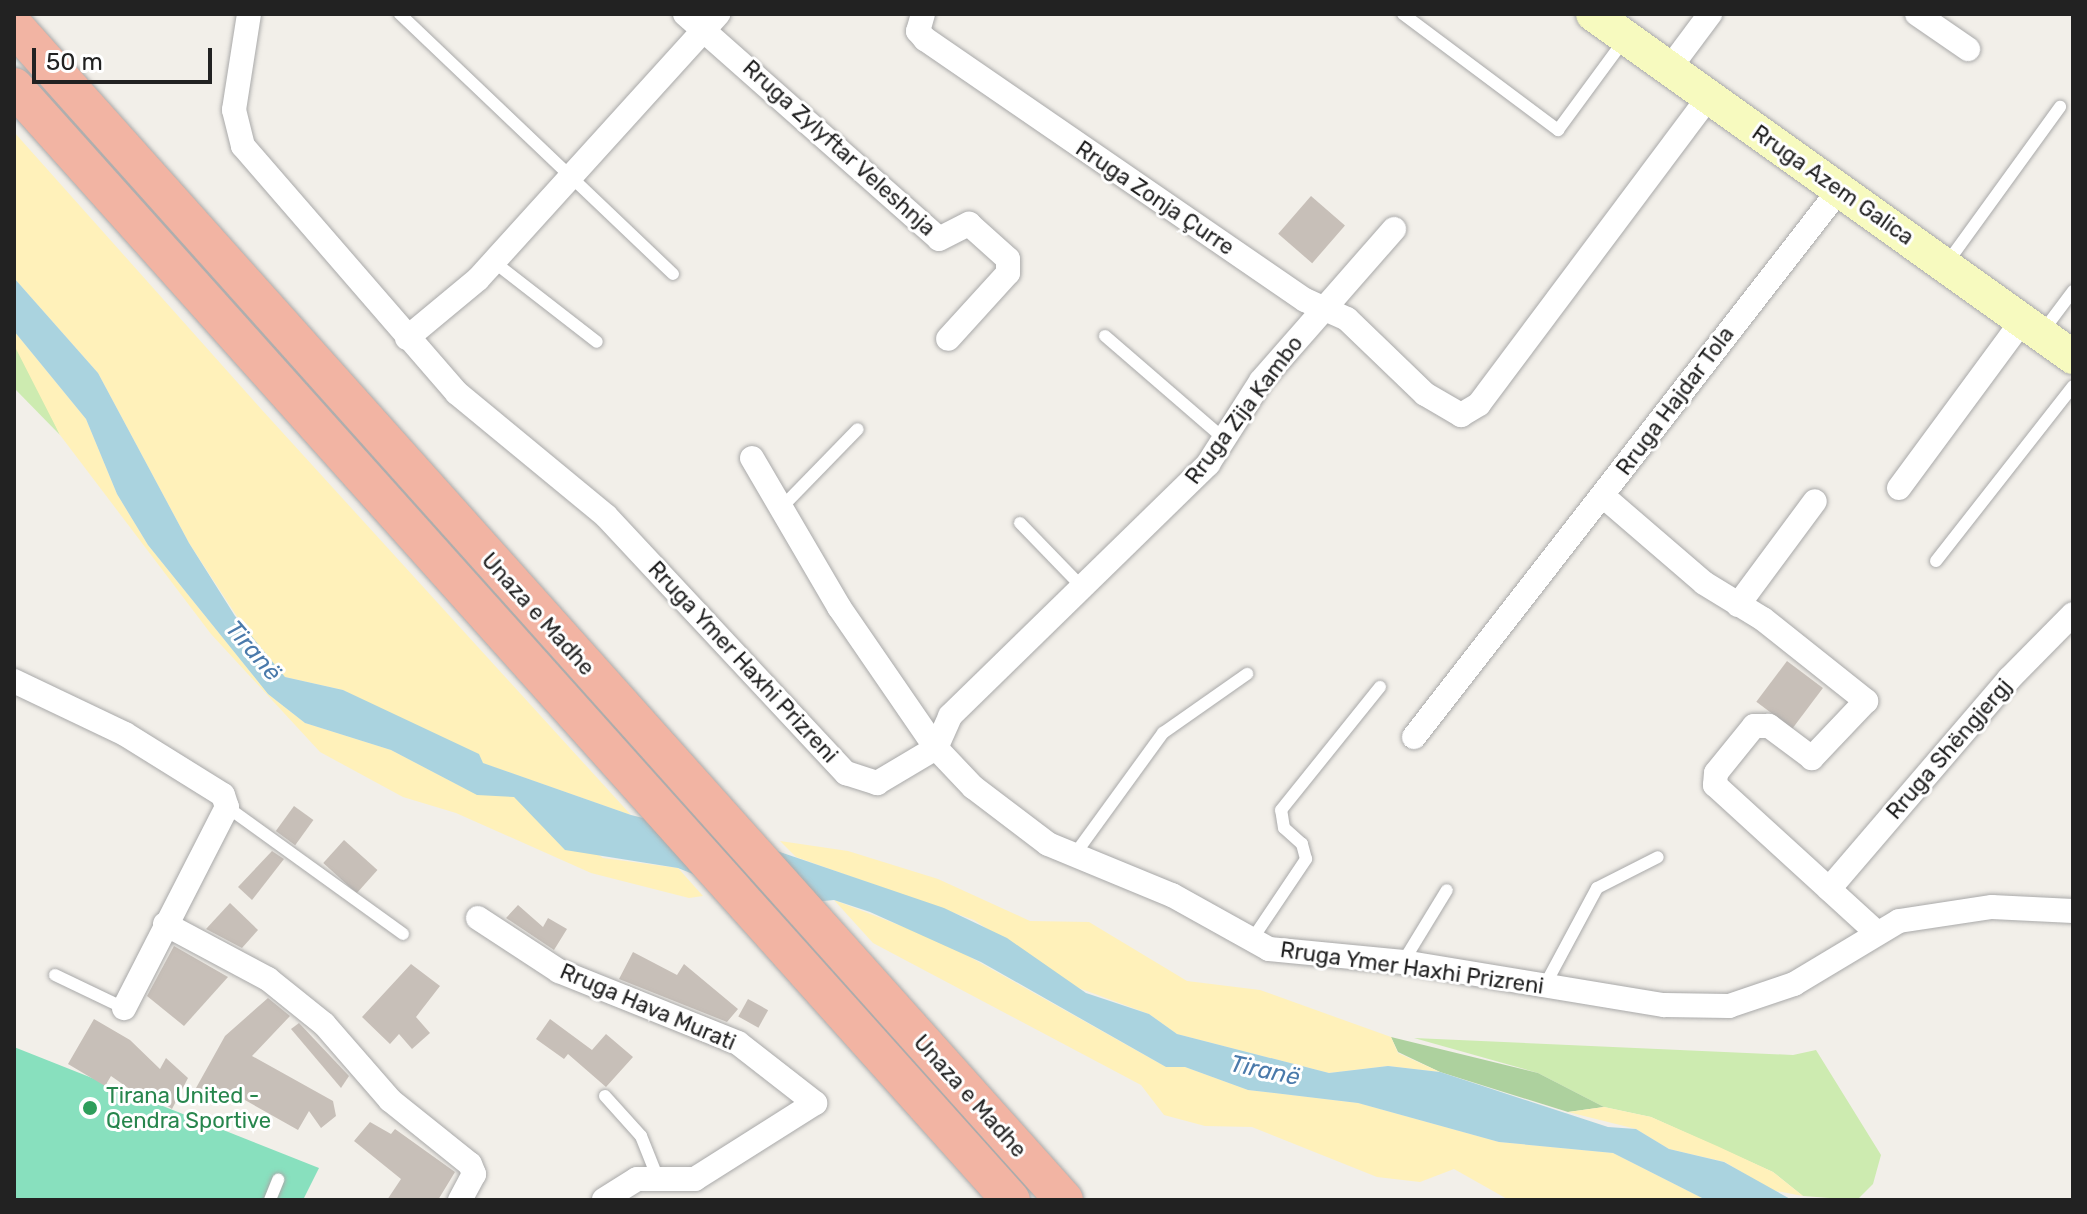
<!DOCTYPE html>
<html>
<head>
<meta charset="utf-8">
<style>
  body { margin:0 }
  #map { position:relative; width:2087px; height:1214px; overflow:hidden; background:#f2efe9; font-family:Rubik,sans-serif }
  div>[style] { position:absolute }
  .grass>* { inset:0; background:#cdebb0 }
  .forest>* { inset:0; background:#add19e }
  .sand>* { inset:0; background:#fff1ba }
  .pitch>* { inset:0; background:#88e0be }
  .water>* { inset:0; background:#aad3df }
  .building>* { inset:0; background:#c7bfb8; transform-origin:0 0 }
  .roads { filter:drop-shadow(0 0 2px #a9a9a9) drop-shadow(0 0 2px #a9a9a9) }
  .service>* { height:12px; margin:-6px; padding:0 6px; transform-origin:6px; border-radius:6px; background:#fff }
  .minor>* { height:24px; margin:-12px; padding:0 12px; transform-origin:12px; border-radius:12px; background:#fff }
  .secondary>* { height:34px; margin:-17px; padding:0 17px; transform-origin:17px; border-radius:17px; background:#f7fabf }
  .trunk>* { height:38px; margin:-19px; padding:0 19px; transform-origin:19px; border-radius:19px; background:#f2b4a3 }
  .dots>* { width:22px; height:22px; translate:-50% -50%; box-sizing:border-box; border:4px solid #fff; border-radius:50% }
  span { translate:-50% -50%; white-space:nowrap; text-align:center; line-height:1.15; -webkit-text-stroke:6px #fff; paint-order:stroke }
  .street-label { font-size:22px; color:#222 }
  .leisure-label { font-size:22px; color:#27864d }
  .left { translate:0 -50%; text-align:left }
  .water-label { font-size:24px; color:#4a7aab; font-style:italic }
  .frame { position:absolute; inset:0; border:16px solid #222; pointer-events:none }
  .scale { position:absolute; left:32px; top:48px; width:180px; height:36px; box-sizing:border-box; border:4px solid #222; border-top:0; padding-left:10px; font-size:24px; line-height:28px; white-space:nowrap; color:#222; -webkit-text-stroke:6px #fff; paint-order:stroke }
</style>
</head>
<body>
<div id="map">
  <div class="grass">
    <i style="clip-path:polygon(14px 345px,26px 362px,60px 435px,14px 388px)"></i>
    <i style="clip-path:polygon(1414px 1038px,1793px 1055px,1816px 1050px,1881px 1155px,1873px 1184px,1857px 1200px,1803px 1196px,1773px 1172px,1651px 1117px,1604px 1107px,1538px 1073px)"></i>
  </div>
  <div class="forest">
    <i style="clip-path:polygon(1391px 1037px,1538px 1073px,1604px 1107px,1568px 1112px,1440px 1072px,1398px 1052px)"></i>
  </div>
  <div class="sand">
    <i style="clip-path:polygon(14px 132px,262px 410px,631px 815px,482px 763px,343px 690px,285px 677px,260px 652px,189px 543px,98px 373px,14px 278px)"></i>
    <i style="clip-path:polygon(14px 331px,86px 419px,117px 494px,148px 545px,268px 694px,305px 723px,391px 750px,464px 788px,514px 797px,603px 858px,678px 868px,703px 896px,689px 898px,591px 873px,456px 813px,403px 797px,320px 752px,211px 634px,60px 435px,14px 345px)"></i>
    <i style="clip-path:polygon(780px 841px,848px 851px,938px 879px,1030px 921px,1089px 922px,1187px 981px,1260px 990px,1391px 1037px,1398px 1053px,1440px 1072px,1388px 1066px,1329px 1073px,1177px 1034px,1149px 1014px,1068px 984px,974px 920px,796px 857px)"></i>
    <i style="clip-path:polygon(834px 900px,943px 942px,1166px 1067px,1185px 1067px,1248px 1090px,1358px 1103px,1499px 1142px,1613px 1153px,1706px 1200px,1509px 1200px,1454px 1169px,1420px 1182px,1377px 1177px,1252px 1127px,1205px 1126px,1164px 1115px,1141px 1085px,873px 943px)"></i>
    <i style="clip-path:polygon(1604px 1107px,1651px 1117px,1717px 1146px,1773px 1172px,1803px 1196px,1771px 1190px,1725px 1162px,1669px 1149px,1636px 1129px,1568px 1112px)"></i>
  </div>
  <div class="pitch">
    <i style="clip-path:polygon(14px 1047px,319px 1168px,303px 1200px,14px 1200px)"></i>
  </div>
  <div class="water">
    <i style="clip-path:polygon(14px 278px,98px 373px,189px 543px,235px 616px,285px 677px,343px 690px,479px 754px,483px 763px,631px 815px,777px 851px,944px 908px,1007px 938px,1086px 993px,1149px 1014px,1177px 1034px,1329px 1073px,1388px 1066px,1440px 1072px,1608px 1127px,1636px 1129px,1669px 1149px,1724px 1162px,1792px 1200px,1706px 1200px,1613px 1153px,1499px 1142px,1358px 1103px,1248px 1090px,1185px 1067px,1166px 1067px,981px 962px,870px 912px,834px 900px,772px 906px,678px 868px,565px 850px,514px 797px,477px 795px,391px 750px,305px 723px,268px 694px,148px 545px,117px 494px,86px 419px,14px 331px)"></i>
  </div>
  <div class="building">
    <i style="left:1311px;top:196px;width:45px;height:50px;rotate:41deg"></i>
    <i style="left:1787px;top:661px;width:45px;height:51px;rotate:37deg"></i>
    <i style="left:294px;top:806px;width:24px;height:31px;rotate:36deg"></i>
    <i style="left:344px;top:840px;width:45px;height:31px;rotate:42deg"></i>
    <i style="clip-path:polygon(272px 851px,284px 859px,252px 900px,238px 887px)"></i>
    <i style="clip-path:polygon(230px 903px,258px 930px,242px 948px,206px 929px)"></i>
    <i style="clip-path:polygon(518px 905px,543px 927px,548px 918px,567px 929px,554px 950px,506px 918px)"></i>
    <i style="clip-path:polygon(174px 946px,228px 977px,184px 1026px,147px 996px)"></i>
    <i style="clip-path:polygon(633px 952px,677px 975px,684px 964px,738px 1009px,727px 1022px,619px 979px)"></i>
    <i style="clip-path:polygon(411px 964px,440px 986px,416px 1017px,430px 1033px,412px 1049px,399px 1034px,390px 1044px,362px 1017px)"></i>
    <i style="clip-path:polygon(268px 998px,290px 1016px,252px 1056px,333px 1101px,336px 1116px,321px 1128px,309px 1111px,298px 1130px,229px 1091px,222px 1103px,196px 1088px,225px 1036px)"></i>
    <i style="left:748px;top:999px;width:23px;height:20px;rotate:29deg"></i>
    <i style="clip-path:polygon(94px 1019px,130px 1040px,160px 1069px,166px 1058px,188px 1078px,172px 1109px,144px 1090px,141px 1097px,111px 1076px,105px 1086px,68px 1064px)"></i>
    <i style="clip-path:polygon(550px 1019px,592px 1050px,606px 1034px,633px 1057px,606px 1087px,568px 1054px,564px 1059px,536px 1039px)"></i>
    <i style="clip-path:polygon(299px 1023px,349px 1076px,341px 1088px,291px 1029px)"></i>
    <i style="clip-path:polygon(370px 1122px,391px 1134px,395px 1129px,455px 1172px,438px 1200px,387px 1200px,401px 1179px,354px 1141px)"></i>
  </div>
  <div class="roads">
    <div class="service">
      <i style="left:400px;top:14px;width:377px;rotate:43.6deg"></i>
      <i style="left:1403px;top:14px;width:194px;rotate:36.8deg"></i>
      <i style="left:1558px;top:130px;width:112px;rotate:-53.7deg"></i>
      <i style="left:494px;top:262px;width:130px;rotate:37.8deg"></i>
      <i style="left:1947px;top:263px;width:193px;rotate:-54.1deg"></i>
      <i style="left:2043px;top:331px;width:50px;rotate:-53.1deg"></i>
      <i style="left:1105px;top:336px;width:155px;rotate:40.8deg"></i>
      <i style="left:783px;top:506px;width:107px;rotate:-45.8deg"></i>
      <i style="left:1020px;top:523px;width:93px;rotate:45.9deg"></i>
      <i style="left:1936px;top:561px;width:222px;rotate:-51.9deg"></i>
      <i style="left:227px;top:807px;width:217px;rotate:35.8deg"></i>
      <i style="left:1075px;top:854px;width:150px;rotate:-54deg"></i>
      <i style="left:1163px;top:733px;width:103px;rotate:-35.1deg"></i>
      <i style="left:1251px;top:941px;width:99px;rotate:-56.1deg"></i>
      <i style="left:1306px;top:859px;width:16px;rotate:-105deg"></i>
      <i style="left:1302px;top:844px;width:24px;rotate:-138deg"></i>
      <i style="left:1284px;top:828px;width:18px;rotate:-99deg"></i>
      <i style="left:1281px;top:810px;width:158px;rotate:-51.2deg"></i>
      <i style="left:1403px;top:962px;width:84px;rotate:-58.6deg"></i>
      <i style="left:55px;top:975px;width:76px;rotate:25.6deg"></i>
      <i style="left:1545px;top:985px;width:110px;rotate:-61.8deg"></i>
      <i style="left:1597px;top:888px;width:68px;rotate:-26.9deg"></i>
      <i style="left:605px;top:1096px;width:54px;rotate:48deg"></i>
      <i style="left:641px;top:1136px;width:43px;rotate:68.2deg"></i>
      <i style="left:270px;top:1200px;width:22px;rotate:-68deg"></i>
    </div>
    <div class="minor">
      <i style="left:249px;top:14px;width:97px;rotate:98.9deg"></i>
      <i style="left:234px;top:110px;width:37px;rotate:76deg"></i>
      <i style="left:243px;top:146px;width:327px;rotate:49.1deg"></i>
      <i style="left:457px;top:393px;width:193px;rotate:39.5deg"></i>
      <i style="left:606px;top:516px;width:352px;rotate:47deg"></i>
      <i style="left:846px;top:773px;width:33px;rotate:18deg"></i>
      <i style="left:877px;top:783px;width:69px;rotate:-30.7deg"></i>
      <i style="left:685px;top:14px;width:339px;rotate:41.5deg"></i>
      <i style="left:939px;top:239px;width:34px;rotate:-27deg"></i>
      <i style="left:969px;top:224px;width:52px;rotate:41.9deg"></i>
      <i style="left:1008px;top:259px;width:14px;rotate:90deg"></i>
      <i style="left:1008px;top:273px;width:89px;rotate:132.3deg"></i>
      <i style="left:923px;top:14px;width:18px;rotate:106deg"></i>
      <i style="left:918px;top:31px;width:11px;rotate:49deg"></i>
      <i style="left:925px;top:39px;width:461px;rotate:34.5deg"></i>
      <i style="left:1305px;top:300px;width:46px;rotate:24.3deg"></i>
      <i style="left:1347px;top:319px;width:108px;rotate:43.9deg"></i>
      <i style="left:1425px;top:394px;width:42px;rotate:30.3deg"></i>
      <i style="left:1461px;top:415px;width:21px;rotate:-31deg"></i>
      <i style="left:1479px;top:404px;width:384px;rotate:-53.2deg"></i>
      <i style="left:1917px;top:14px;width:62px;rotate:34.5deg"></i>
      <i style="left:1669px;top:69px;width:69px;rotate:-53.3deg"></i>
      <i style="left:407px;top:338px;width:92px;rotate:-39.7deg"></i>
      <i style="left:478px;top:279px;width:358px;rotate:-47.8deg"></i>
      <i style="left:752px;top:458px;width:173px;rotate:59.7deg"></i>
      <i style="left:839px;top:607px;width:171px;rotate:55.5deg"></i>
      <i style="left:936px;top:748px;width:54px;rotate:46.5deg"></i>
      <i style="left:973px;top:787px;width:94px;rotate:37.2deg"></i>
      <i style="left:1048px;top:844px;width:134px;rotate:22.4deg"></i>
      <i style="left:1172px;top:895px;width:111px;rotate:29.1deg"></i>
      <i style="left:1269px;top:949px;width:135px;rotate:5.5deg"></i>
      <i style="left:1403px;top:962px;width:265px;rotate:9.4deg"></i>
      <i style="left:1664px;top:1005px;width:65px;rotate:0.9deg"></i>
      <i style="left:1729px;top:1006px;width:69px;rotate:-18.7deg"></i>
      <i style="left:1794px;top:984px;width:122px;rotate:-31deg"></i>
      <i style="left:1899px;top:921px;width:94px;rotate:-8.6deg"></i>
      <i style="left:1992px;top:907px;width:81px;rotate:2.8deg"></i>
      <i style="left:1899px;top:488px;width:207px;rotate:-53.6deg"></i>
      <i style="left:1603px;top:496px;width:133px;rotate:40.7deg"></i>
      <i style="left:1704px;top:583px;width:69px;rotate:31.4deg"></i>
      <i style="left:1763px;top:619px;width:132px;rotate:38.5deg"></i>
      <i style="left:1866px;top:701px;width:79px;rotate:133.5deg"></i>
      <i style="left:1812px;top:758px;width:54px;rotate:-143.3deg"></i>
      <i style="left:1769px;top:726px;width:15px;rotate:180deg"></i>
      <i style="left:1754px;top:726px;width:60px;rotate:129deg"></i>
      <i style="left:1716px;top:773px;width:12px;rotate:95deg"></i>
      <i style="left:1715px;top:785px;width:219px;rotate:42.4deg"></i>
      <i style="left:1738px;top:605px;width:129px;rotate:-53.5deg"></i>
      <i style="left:14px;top:681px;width:123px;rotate:25.5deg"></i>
      <i style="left:125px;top:734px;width:115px;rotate:31.9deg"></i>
      <i style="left:223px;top:795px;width:13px;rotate:72deg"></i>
      <i style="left:227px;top:807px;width:226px;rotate:117.1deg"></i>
      <i style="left:1414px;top:737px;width:694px;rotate:-52.14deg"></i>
      <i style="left:936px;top:748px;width:35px;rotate:-66deg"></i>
      <i style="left:950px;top:716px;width:361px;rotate:-44.3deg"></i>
      <i style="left:1208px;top:464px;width:98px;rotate:-57.4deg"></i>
      <i style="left:1261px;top:381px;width:202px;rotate:-48.8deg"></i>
      <i style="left:1829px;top:889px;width:277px;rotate:-49.4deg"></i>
      <i style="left:2009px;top:679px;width:91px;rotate:-45.4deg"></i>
      <i style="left:478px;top:918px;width:97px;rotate:33.2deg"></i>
      <i style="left:559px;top:971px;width:193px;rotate:21.9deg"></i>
      <i style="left:738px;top:1043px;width:98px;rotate:37.9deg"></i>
      <i style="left:815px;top:1103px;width:142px;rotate:147.7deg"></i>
      <i style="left:695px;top:1179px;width:58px;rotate:180deg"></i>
      <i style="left:637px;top:1179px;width:39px;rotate:148deg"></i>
      <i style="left:165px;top:924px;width:117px;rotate:28.1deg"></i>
      <i style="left:268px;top:979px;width:72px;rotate:38.8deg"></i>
      <i style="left:324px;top:1024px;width:101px;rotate:49deg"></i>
      <i style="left:390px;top:1100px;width:102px;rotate:38.7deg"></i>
      <i style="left:470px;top:1164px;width:11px;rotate:68deg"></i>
      <i style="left:474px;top:1174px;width:30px;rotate:118deg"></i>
    </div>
    <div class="secondary">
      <i style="left:1593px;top:14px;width:590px;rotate:35.55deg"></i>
    </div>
    <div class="trunk">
      <i style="left:14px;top:26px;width:1575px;rotate:48.19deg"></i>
      <i style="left:14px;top:87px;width:1494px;rotate:48.15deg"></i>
    </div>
  </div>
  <div class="dots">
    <i style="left:90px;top:1108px;background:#2e9e5b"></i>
  </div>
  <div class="street-label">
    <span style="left:839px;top:148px;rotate:42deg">Rruga Zylyftar Veleshnja</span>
    <span style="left:1833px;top:185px;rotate:35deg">Rruga Azem Galica</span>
    <span style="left:1155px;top:198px;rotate:34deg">Rruga Zonja Çurre</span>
    <span style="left:1675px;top:401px;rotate:-53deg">Rruga Hajdar Tola</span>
    <span style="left:1244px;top:410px;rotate:-53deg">Rruga Zija Kambo</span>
    <span style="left:538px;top:614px;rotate:48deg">Unaza e Madhe</span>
    <span style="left:743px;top:662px;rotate:47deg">Rruga Ymer Haxhi Prizreni</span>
    <span style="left:1949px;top:749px;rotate:-49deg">Rruga Shëngjergj</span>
    <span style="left:1412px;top:968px;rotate:8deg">Rruga Ymer Haxhi Prizreni</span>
    <span style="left:648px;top:1007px;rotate:23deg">Rruga Hava Murati</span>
    <span style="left:970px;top:1096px;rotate:48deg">Unaza e Madhe</span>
  </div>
  <div class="leisure-label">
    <span class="left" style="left:106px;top:1108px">Tirana United -<br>Qendra Sportive</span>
  </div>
  <div class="water-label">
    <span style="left:253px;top:651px;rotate:49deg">Tiranë</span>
    <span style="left:1265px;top:1071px;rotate:12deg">Tiranë</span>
  </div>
  <div class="frame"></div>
  <div class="scale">50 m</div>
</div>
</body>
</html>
